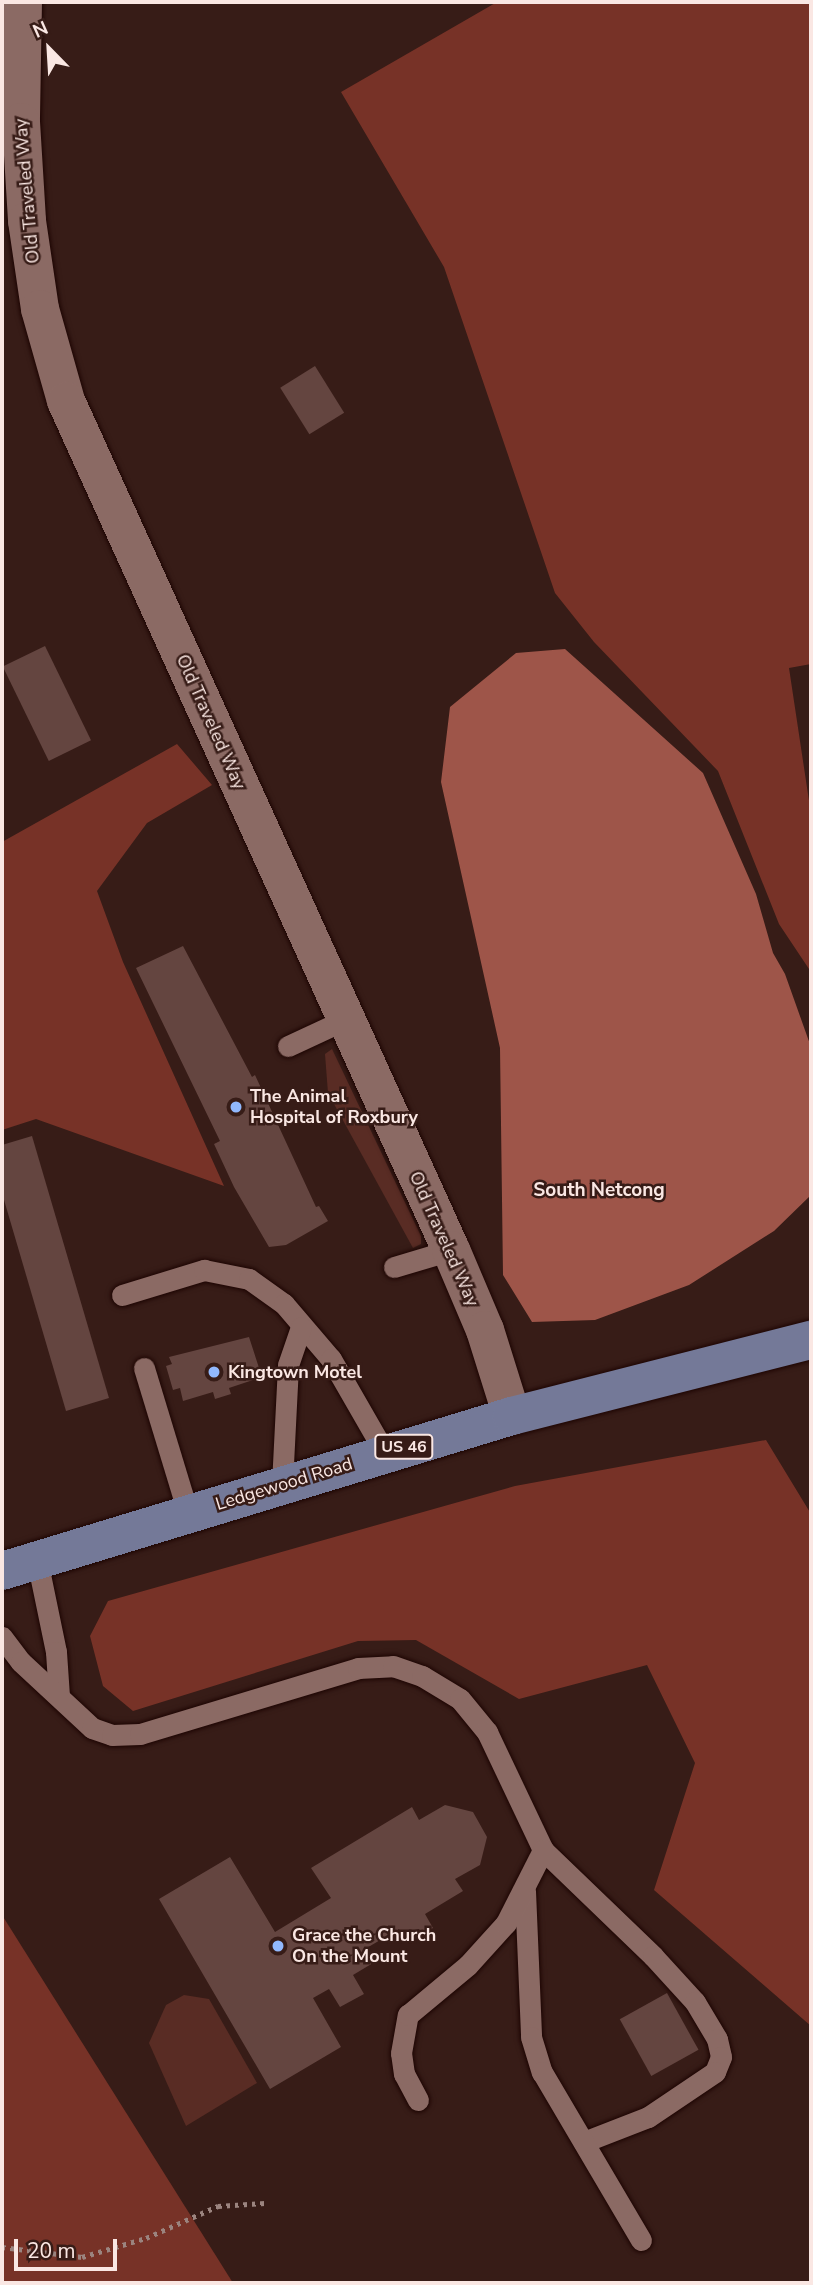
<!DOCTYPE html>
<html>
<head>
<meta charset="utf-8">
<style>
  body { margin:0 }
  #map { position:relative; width:813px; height:2285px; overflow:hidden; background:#371c17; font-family:"Nunito Sans",sans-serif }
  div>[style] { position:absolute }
  .green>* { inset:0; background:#592c24 }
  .forest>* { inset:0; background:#773227 }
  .water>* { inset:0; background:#9e5549 }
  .building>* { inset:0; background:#644540; transform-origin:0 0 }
  .path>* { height:4.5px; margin-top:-2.25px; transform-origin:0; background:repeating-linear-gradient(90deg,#9b847f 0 3.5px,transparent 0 8.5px) }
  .roads { filter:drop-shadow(0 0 2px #1d0503) drop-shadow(0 0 2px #1d0503) }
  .lane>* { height:21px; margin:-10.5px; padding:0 10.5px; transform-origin:10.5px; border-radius:10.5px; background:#8b6a64 }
  .street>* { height:38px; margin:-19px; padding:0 19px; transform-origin:19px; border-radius:19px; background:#8b6a64 }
  .primary>* { height:38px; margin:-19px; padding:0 19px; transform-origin:19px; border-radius:19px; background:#747998 }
  .dots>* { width:19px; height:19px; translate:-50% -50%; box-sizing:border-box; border:4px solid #371c17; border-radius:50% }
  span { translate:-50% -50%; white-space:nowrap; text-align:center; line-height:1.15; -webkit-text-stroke:5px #371c17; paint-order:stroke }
  .shield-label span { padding:2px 5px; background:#371c17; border:2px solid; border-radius:5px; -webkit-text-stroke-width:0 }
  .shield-label { font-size:16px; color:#fae7e3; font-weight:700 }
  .street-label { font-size:18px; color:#fae7e3 }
  .poi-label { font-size:18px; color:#fae7e3; font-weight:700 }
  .left { translate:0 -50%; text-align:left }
  .neighbourhood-label { font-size:19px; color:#fae7e3; font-weight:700 }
  .frame { position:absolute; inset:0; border:4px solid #fae7e3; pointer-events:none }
  .north { position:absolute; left:14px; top:14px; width:70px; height:70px; -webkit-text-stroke:5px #371c17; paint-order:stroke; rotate:336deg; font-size:19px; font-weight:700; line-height:28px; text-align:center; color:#fae7e3 }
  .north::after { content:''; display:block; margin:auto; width:24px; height:32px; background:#fae7e3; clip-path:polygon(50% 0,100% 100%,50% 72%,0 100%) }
  .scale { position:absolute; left:14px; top:2239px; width:103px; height:32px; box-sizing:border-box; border:4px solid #fae7e3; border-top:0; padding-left:9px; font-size:21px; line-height:24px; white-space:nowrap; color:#fae7e3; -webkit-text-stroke:5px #371c17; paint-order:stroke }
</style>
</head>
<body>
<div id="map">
  <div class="green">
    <i style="clip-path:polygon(332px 1049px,421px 1236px,421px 1244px,413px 1248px,328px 1093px,325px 1054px)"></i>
    <i style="clip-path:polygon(184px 1995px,209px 1999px,257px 2083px,186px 2126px,149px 2043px,166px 2005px)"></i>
  </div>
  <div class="forest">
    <i style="clip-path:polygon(497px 2px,811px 2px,811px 664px,789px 668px,811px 814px,811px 972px,779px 924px,718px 771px,594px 642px,555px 593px,444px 267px,341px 92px)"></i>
    <i style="clip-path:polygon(177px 744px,212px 785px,147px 823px,97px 891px,123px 962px,224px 1186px,36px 1119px,2px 1130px,2px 842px)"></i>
    <i style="clip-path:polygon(766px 1440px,811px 1514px,811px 2026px,654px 1890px,695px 1763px,647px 1665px,519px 1699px,416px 1640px,358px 1641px,133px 1711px,103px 1686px,90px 1636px,108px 1601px,515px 1486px)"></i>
    <i style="clip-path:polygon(2px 1915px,233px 2283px,2px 2283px)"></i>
  </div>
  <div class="water">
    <i style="clip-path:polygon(565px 649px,703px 773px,756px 894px,773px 953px,785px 974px,811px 1047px,811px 1195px,774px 1231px,689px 1285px,595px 1320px,532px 1322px,503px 1275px,500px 1048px,441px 782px,450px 707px,516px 653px)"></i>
  </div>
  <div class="building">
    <i style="left:315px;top:366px;width:55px;height:41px;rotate:58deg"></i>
    <i style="left:45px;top:646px;width:105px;height:47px;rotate:64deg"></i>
    <i style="clip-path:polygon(183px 946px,252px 1077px,255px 1075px,316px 1207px,319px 1206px,328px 1221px,286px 1245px,269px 1247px,234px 1187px,214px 1144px,220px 1141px,136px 968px)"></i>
    <i style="clip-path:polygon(32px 1136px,109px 1398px,66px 1411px,2px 1193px,2px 1145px)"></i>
    <i style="clip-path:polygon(249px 1337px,262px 1377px,229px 1388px,231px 1394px,215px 1399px,213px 1392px,183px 1401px,180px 1388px,173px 1390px,166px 1366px,172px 1364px,169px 1357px)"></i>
    <i style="clip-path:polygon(445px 1805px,473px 1812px,487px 1837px,480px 1865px,455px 1879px,463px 1891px,425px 1914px,433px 1928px,407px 1942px,399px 1929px,365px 1949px,373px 1963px,353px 1975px,364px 1994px,340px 2007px,329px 1989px,313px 1998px,341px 2047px,270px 2089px,159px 1899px,230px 1857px,275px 1932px,331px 1898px,311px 1868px,412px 1807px,419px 1820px)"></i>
    <i style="left:667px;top:1993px;width:65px;height:54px;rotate:61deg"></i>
  </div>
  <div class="path">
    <i style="left:2px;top:2247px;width:81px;rotate:7.1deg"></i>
    <i style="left:82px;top:2257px;width:67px;rotate:-16.5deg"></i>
    <i style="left:146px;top:2238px;width:79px;rotate:-24deg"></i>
    <i style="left:218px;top:2206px;width:47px;rotate:-3.7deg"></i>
  </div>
  <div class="roads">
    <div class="lane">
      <i style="left:288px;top:1046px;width:62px;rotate:-24.9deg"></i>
      <i style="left:394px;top:1267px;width:59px;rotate:-16.6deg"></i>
      <i style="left:122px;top:1295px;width:86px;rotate:-17deg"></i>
      <i style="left:204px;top:1270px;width:46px;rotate:11.3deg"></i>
      <i style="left:249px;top:1279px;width:43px;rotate:35.5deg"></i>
      <i style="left:284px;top:1304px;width:72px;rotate:49.5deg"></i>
      <i style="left:331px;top:1359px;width:108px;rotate:60.1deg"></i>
      <i style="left:144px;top:1368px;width:152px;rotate:73.1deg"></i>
      <i style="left:282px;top:1484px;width:119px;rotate:-87.1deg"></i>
      <i style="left:288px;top:1365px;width:40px;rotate:-71.1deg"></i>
      <i style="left:37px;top:1560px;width:94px;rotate:78.3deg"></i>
      <i style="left:56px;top:1652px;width:44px;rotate:86.1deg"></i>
      <i style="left:2px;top:1637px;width:31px;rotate:53deg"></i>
      <i style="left:21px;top:1662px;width:97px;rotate:42.9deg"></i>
      <i style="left:92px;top:1728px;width:21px;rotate:19deg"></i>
      <i style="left:112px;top:1735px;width:28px;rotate:-2deg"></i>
      <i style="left:140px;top:1734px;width:228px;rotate:-16.8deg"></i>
      <i style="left:358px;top:1668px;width:35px;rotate:-3deg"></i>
      <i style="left:393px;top:1666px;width:31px;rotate:19deg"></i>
      <i style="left:422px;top:1676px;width:44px;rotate:31.2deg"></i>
      <i style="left:460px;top:1699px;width:43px;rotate:50.7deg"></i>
      <i style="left:487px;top:1732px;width:131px;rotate:64.6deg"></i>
      <i style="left:543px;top:1850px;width:153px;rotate:43.9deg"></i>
      <i style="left:653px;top:1956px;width:62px;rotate:47.6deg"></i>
      <i style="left:695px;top:2002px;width:43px;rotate:59.3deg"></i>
      <i style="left:717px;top:2039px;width:18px;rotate:77deg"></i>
      <i style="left:721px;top:2057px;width:16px;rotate:112deg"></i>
      <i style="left:715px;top:2072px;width:81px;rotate:146.1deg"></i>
      <i style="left:648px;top:2117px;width:69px;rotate:158.7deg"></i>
      <i style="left:525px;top:1891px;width:146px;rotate:87.6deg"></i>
      <i style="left:531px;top:2037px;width:37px;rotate:73deg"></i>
      <i style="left:542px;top:2072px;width:195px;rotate:59.5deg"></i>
      <i style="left:418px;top:2100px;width:30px;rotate:-118deg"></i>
      <i style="left:404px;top:2074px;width:21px;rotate:-98deg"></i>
      <i style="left:401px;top:2053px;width:39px;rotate:-80deg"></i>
      <i style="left:408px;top:2015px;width:78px;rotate:-39.8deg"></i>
      <i style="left:468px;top:1965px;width:57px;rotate:-47.9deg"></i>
      <i style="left:506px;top:1923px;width:82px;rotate:-63.1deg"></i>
    </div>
    <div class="street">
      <i style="left:23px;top:2px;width:120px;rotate:91deg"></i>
      <i style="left:21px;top:122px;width:99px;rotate:86.5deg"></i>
      <i style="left:27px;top:221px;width:89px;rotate:81.6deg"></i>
      <i style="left:40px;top:309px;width:96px;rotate:74.2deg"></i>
      <i style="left:66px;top:401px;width:932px;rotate:65.61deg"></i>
      <i style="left:451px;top:1250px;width:87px;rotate:67deg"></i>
      <i style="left:485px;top:1330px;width:90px;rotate:72.6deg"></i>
    </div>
    <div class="primary">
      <i style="left:2px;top:1571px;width:533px;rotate:-16.91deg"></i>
      <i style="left:512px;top:1416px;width:309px;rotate:-14.3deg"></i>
    </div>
  </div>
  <div class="dots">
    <i style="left:236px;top:1107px;background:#91b8fd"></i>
    <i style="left:214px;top:1372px;background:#91b8fd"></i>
    <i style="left:278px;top:1946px;background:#91b8fd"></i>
  </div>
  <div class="shield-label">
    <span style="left:404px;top:1447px">US 46</span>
  </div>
  <div class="street-label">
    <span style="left:27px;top:191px;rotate:-95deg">Old Traveled Way</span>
    <span style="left:211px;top:722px;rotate:66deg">Old Traveled Way</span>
    <span style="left:444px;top:1239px;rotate:66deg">Old Traveled Way</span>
    <span style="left:284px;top:1484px;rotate:-17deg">Ledgewood Road</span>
  </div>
  <div class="poi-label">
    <span class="left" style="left:250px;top:1107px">The Animal<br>Hospital of Roxbury</span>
    <span class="left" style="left:228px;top:1372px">Kingtown Motel</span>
    <span class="left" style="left:292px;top:1946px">Grace the Church<br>On the Mount</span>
  </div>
  <div class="neighbourhood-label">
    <span style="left:599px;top:1191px">South Netcong</span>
  </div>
  <div class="frame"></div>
  <div class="north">N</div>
  <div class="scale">20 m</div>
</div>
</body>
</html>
